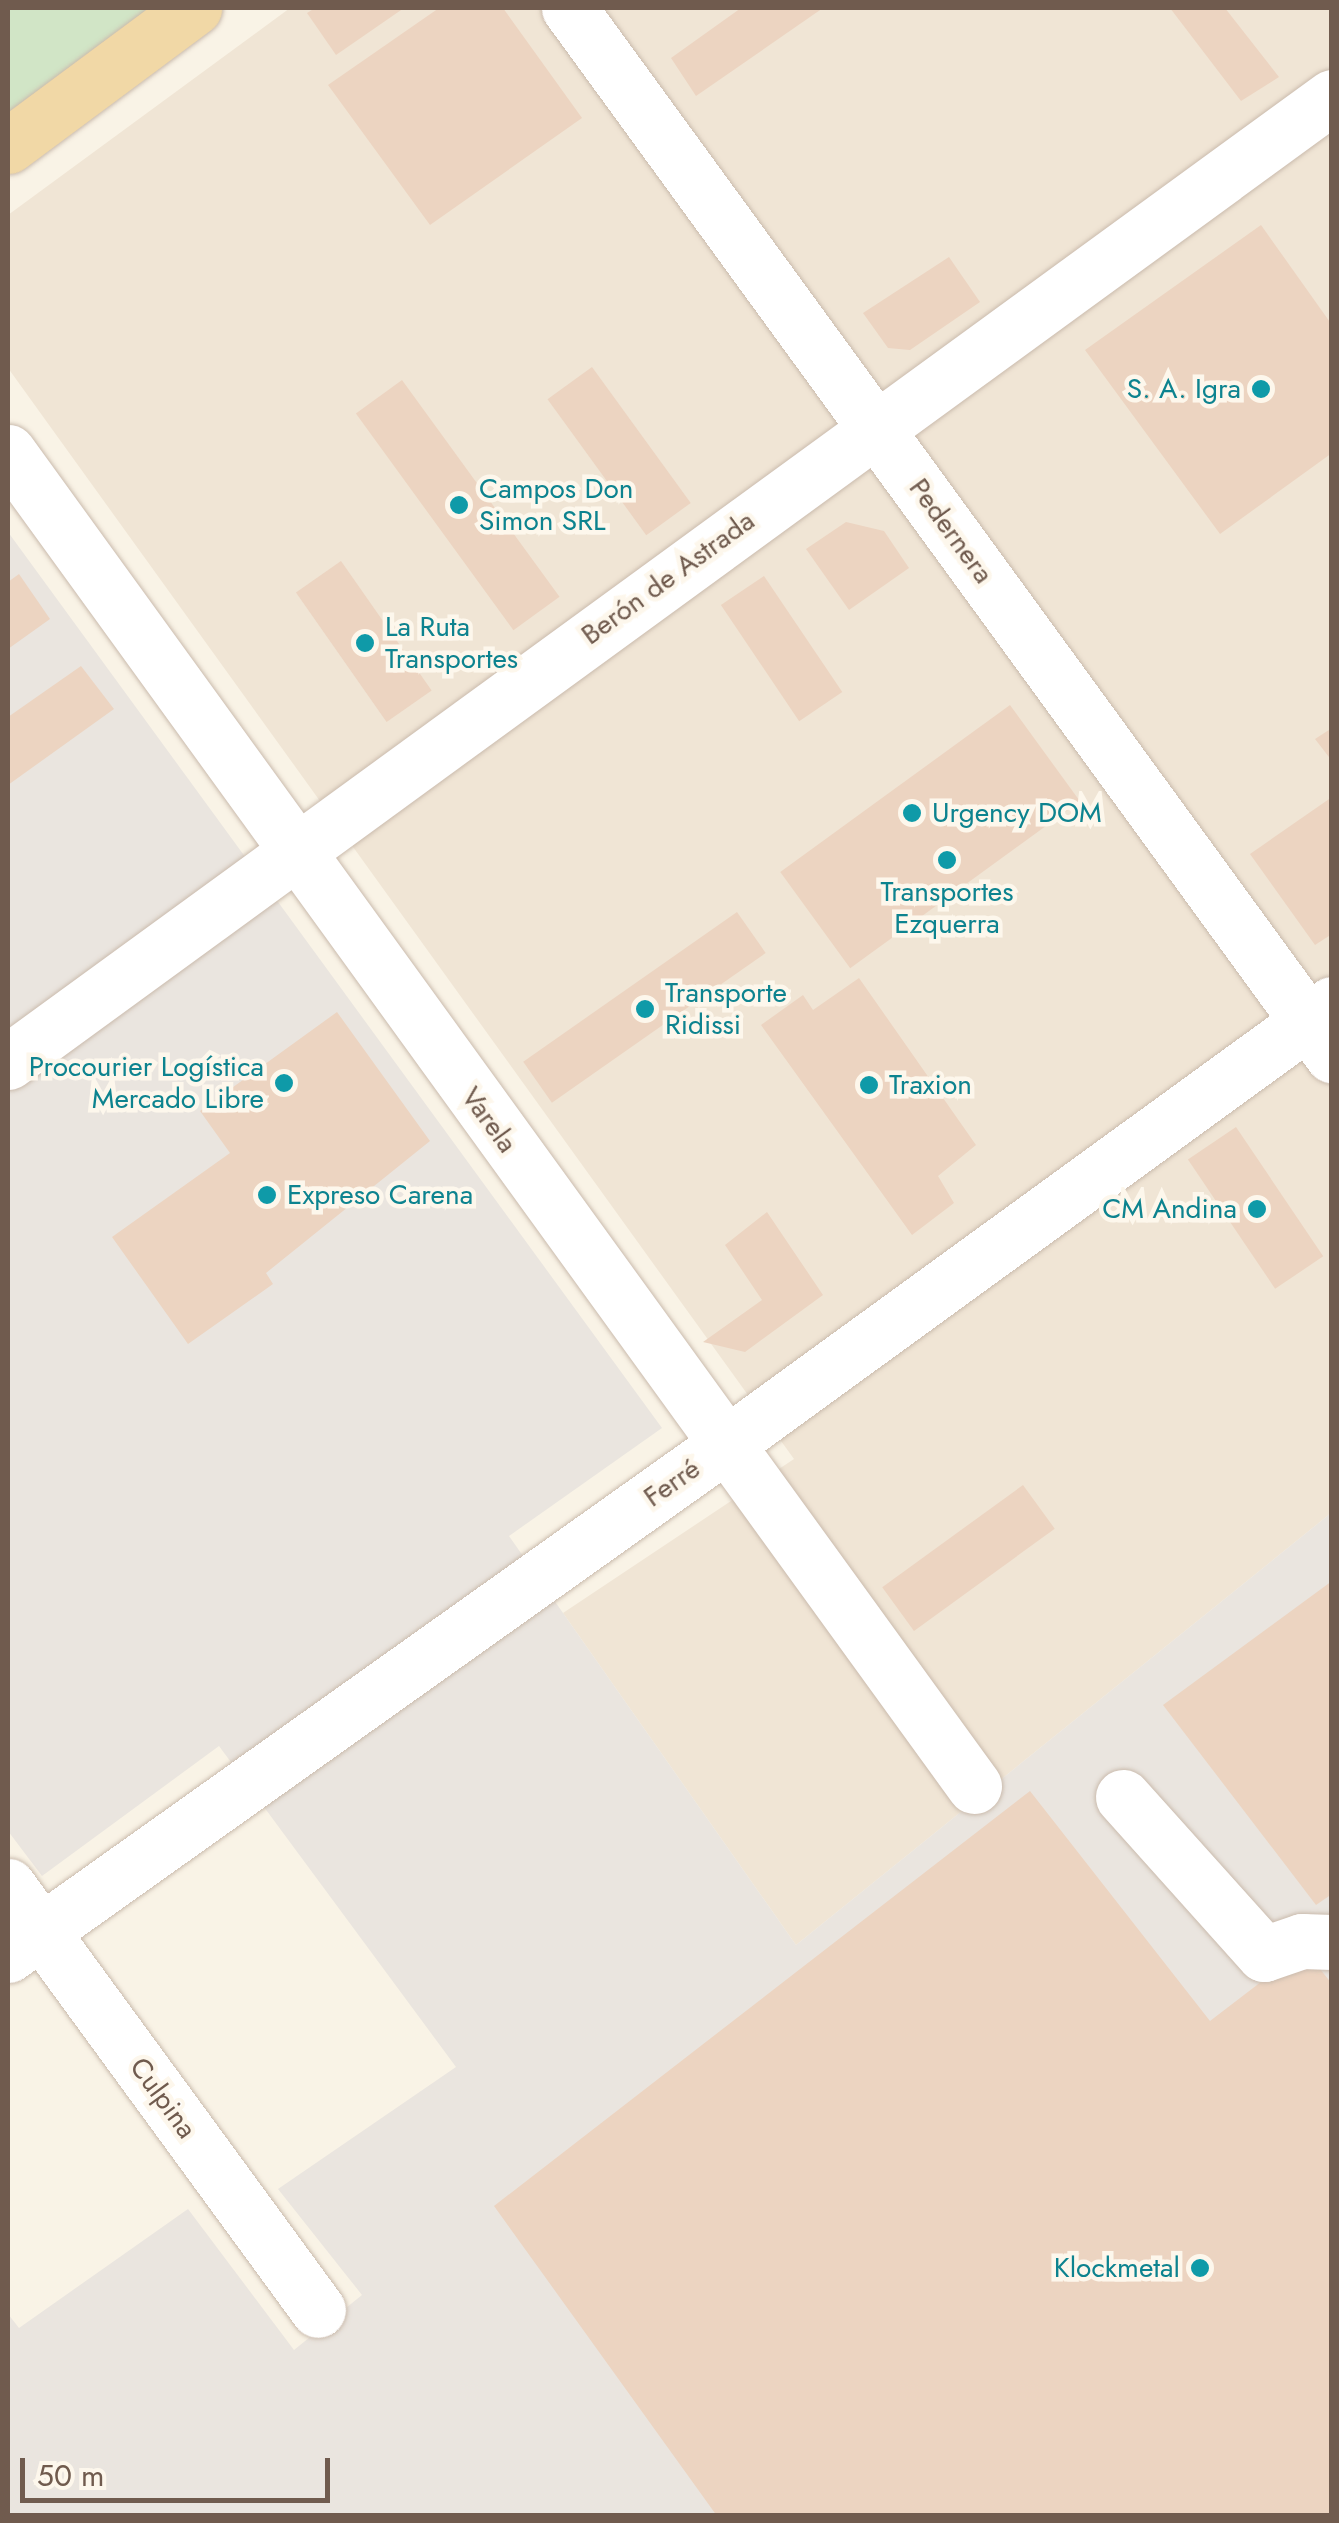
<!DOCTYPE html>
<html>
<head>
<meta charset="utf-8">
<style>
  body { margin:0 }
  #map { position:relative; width:1339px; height:2523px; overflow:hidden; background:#f9f3e6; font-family:Jost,sans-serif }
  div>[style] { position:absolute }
  .residential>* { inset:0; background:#f0e5d5 }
  .industrial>* { inset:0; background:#eae5df }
  .green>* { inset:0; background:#d1e5c6 }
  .building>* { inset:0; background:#ecd4c1; transform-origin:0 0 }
  .roads { filter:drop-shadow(0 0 2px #cabbad) drop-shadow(0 0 2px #cabbad) }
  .minor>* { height:55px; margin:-27.5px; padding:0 27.5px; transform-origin:27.5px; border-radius:27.5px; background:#fff }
  .major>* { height:55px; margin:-27.5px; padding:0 27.5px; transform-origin:27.5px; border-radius:27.5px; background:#f1d8a6 }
  .dots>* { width:28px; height:28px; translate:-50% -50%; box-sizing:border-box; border:5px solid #fdf7ec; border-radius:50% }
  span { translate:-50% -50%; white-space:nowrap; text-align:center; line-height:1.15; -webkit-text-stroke:9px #fdf7ec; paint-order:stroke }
  .culture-label { font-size:28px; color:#0d838f }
  .right { translate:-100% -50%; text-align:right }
  .left { translate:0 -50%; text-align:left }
  .street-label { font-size:28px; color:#705b4e }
  .frame { position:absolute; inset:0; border:10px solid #705b4e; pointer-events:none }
  .scale { position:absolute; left:20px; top:2458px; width:310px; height:45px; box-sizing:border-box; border:5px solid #705b4e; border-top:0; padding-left:12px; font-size:30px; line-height:35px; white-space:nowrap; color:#705b4e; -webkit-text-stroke:8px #fdf7ec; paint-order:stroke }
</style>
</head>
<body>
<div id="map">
  <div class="residential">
    <i style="clip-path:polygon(290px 8px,1331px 8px,1331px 1513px,796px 1945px,563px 1613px,794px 1459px,8px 368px,8px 215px)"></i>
  </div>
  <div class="industrial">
    <i style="clip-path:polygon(8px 532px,662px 1428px,509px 1536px,796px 1945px,1331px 1513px,1331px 2515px,8px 2515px,8px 2314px,19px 2328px,188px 2209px,294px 2350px,362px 2295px,278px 2189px,456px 2067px,219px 1746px,42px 1876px,8px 1831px)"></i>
  </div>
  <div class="green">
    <i style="clip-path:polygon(8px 8px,154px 8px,8px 115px)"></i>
  </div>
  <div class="building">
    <i style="clip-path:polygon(315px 8px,404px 8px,336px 55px,307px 13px)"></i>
    <i style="clip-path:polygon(439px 8px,503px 8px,582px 118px,430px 225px,328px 85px)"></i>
    <i style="clip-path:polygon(741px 8px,823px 8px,696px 96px,671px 58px)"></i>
    <i style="clip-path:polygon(1170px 8px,1225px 8px,1279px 77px,1241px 101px)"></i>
    <i style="clip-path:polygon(1261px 225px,1332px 325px,1332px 453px,1220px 534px,1085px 350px)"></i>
    <i style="clip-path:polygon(949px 257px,980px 302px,910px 350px,888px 348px,863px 313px)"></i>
    <i style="left:592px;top:367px;width:168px;height:55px;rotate:54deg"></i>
    <i style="left:402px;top:380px;width:268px;height:57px;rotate:54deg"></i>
    <i style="clip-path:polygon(846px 522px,884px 531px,909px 568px,849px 610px,806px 549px)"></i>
    <i style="left:341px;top:561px;width:158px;height:55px;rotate:55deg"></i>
    <i style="clip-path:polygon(19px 574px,50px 619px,8px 649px,8px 582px)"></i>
    <i style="left:764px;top:576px;width:140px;height:52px;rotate:56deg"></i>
    <i style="clip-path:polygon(81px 666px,114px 709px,8px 785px,8px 717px)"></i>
    <i style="left:1010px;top:705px;width:119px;height:284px;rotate:54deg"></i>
    <i style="clip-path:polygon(1332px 728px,1332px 761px,1315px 739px)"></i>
    <i style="clip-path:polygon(1332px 797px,1332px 934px,1315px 945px,1250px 854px)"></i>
    <i style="left:737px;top:912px;width:50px;height:261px;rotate:55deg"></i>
    <i style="clip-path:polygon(859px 978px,976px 1145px,938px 1176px,954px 1203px,912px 1235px,761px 1025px,803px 995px,813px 1010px)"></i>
    <i style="clip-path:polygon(337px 1012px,430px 1141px,266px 1273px,273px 1284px,188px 1344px,112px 1237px,230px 1153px,200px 1111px)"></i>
    <i style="left:1236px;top:1127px;width:156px;height:58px;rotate:56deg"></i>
    <i style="clip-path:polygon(767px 1212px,823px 1295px,745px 1352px,703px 1342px,762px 1300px,725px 1245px)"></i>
    <i style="left:1023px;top:1485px;width:54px;height:174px;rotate:54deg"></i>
    <i style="clip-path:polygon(1332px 1581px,1332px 1894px,1316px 1905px,1163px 1705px)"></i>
    <i style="clip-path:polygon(1030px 1791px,1210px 2021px,1304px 1949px,1332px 1984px,1332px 2516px,717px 2516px,494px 2206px)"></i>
  </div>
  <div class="roads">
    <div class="minor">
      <i style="left:569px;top:8px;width:1296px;rotate:53.92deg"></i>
      <i style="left:8px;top:452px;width:1647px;rotate:54.09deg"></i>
      <i style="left:8px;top:1062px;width:1638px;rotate:-36.09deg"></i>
      <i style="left:1123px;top:1797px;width:211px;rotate:48.1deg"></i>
      <i style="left:1264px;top:1954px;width:40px;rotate:-18.9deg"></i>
      <i style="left:1302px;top:1941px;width:30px;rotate:2deg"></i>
      <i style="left:8px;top:1886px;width:525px;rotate:53.83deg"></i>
      <i style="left:8px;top:1955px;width:880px;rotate:-35.42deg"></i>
      <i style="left:725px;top:1445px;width:750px;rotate:-36deg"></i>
    </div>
    <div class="major">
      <i style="left:8px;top:146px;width:232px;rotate:-36.6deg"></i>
    </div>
  </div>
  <div class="dots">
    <i style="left:1261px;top:389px;background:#0f9aa8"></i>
    <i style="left:459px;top:505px;background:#0f9aa8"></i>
    <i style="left:365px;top:643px;background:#0f9aa8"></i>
    <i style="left:912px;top:813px;background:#0f9aa8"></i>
    <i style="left:947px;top:860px;background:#0f9aa8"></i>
    <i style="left:645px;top:1009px;background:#0f9aa8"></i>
    <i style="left:284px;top:1083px;background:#0f9aa8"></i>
    <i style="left:869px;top:1085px;background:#0f9aa8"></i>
    <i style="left:267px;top:1195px;background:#0f9aa8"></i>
    <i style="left:1257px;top:1209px;background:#0f9aa8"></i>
    <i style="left:1200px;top:2268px;background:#0f9aa8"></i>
  </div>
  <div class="culture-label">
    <span class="right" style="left:1241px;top:389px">S. A. Igra</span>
    <span class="left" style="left:479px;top:505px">Campos Don<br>Simon SRL</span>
    <span class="left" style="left:385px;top:643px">La Ruta<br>Transportes</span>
    <span class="left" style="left:932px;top:813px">Urgency DOM</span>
    <span style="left:947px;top:908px">Transportes<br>Ezquerra</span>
    <span class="left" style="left:665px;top:1009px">Transporte<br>Ridissi</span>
    <span class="right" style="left:264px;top:1083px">Procourier Logística<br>Mercado Libre</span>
    <span class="left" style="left:889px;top:1085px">Traxion</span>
    <span class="left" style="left:287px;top:1195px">Expreso Carena</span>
    <span class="right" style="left:1237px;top:1209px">CM Andina</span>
    <span class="right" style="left:1180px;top:2268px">Klockmetal</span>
  </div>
  <div class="street-label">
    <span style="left:951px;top:531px;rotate:54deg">Pedernera</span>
    <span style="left:668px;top:578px;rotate:-36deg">Berón de Astrada</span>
    <span style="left:489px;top:1120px;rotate:54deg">Varela</span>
    <span style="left:672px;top:1483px;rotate:-35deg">Ferré</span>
    <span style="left:163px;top:2098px;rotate:54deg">Culpina</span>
  </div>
  <div class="frame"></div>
  <div class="scale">50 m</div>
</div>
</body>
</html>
